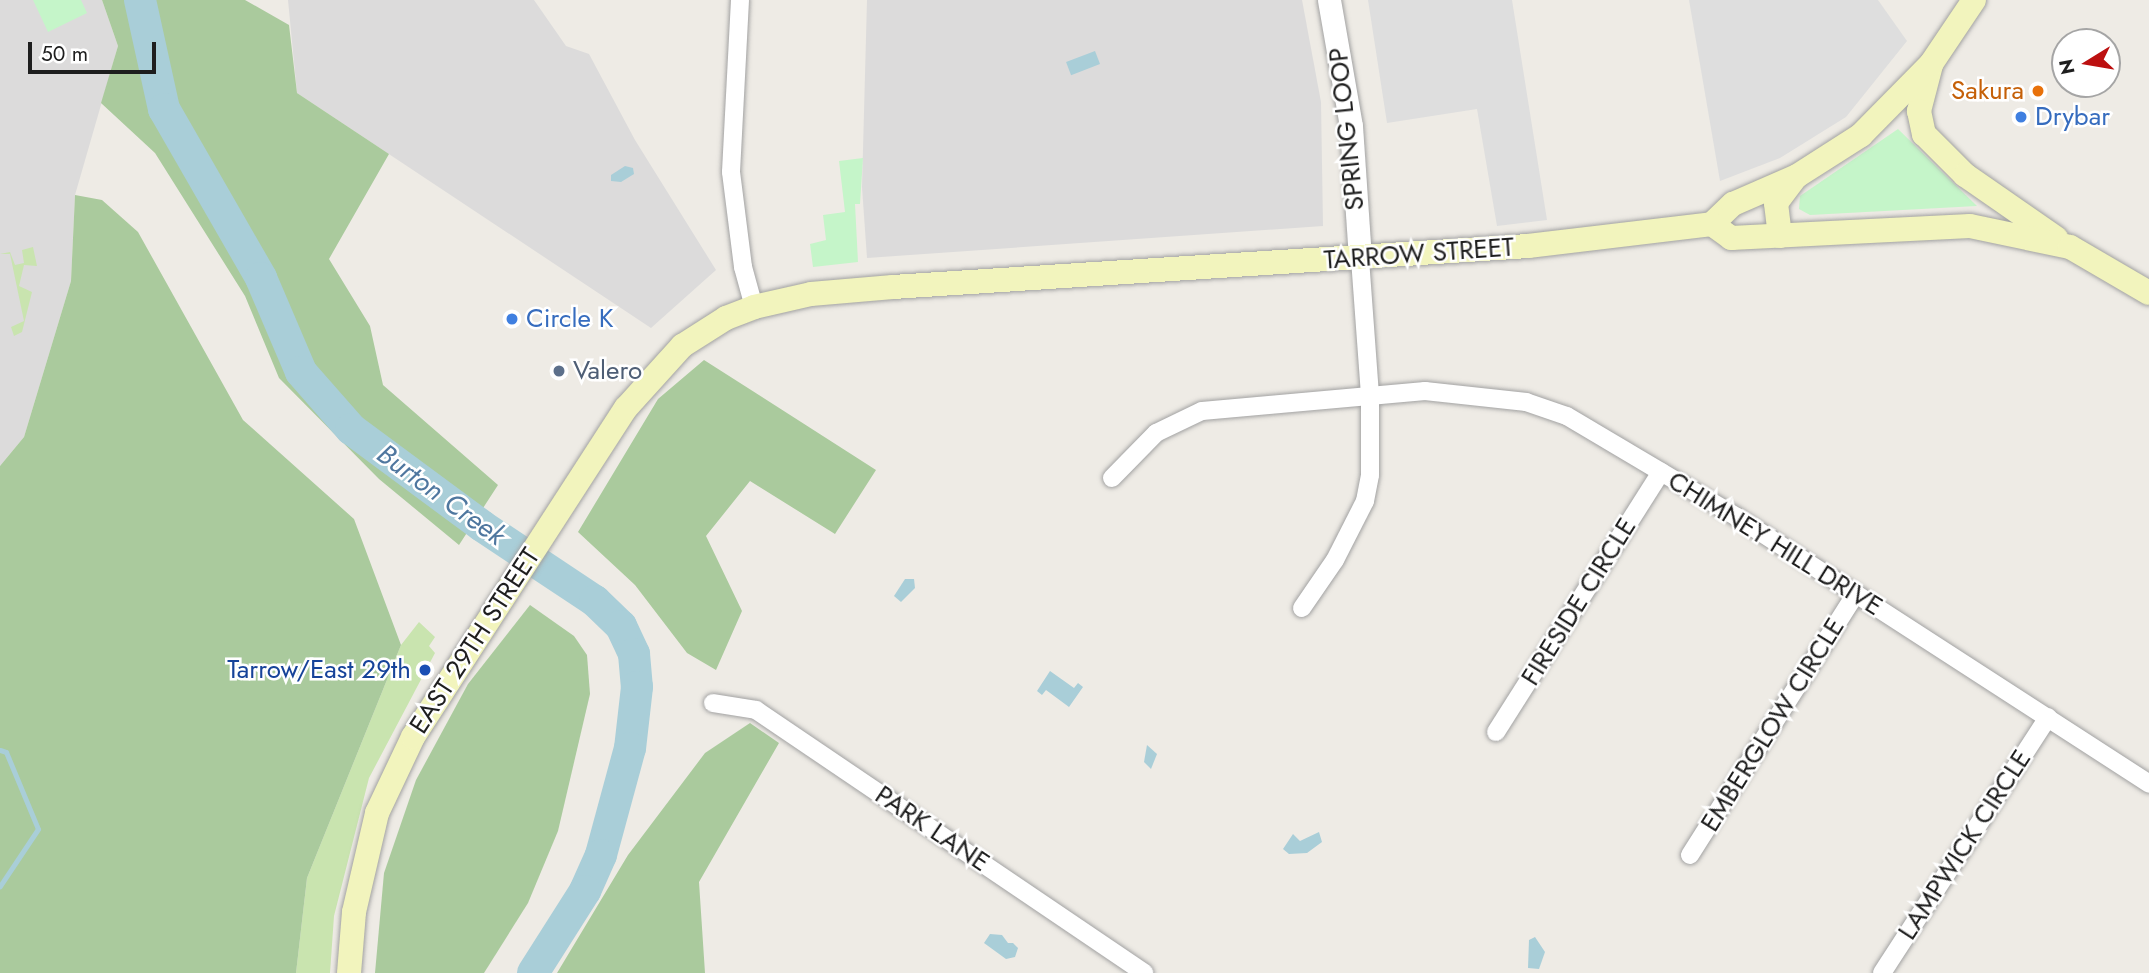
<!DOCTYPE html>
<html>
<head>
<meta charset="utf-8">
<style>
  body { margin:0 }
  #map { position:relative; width:2149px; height:973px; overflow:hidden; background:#eeebe5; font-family:Jost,sans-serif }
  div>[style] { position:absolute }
  .residential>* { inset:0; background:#dcdbdb }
  .grass>* { inset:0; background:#c9e4af }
  .forest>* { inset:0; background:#aaca9d }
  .park>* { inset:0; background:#c5f5c9 }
  .parking>* { inset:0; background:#dedede }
  .water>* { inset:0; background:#a9ced8; transform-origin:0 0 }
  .stream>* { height:5px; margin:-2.5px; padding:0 2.5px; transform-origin:2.5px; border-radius:2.5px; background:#a9ced8 }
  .river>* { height:32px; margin:-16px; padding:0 16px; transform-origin:16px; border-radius:16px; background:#a9ced8 }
  .roads { filter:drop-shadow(0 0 2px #a2a2a2) drop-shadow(0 0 2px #a2a2a2) }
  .minor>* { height:18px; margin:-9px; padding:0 9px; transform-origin:9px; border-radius:9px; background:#fff }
  .tertiary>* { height:23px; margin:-11.5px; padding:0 11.5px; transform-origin:11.5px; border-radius:11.5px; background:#fff }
  .secondary>* { height:24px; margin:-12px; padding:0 12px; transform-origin:12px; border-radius:12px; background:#f2f4bd }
  .dots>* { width:19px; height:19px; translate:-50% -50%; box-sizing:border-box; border:4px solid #fff; border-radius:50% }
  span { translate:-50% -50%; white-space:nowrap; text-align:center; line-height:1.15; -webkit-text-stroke:5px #fff; paint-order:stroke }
  .food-label { font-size:26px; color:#c56008 }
  .right { translate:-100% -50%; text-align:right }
  .shop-label { font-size:26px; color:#366cbe }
  .left { translate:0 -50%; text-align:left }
  .street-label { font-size:26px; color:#1e1e1e }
  .service-label { font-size:26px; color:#4e5e75 }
  .transit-label { font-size:26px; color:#164399 }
  .water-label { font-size:28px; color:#4f779f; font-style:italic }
  .north { position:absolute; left:2051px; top:28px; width:70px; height:70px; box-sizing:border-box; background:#fff; border:2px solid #a5a5a5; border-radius:50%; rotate:259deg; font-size:19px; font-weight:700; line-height:28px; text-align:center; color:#1e1e1e }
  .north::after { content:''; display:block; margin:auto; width:24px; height:32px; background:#bc1010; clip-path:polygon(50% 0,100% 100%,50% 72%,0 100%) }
  .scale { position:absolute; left:28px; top:42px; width:128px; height:32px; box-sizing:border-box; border:4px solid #1e1e1e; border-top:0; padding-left:9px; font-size:21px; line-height:24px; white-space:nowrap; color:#1e1e1e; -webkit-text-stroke:5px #fff; paint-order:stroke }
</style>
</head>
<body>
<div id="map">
  <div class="residential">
    <i style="clip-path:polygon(0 0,102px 0,118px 46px,75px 195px,71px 281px,24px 437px,0 466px)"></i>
    <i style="clip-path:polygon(288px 0,534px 0,566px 46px,589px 54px,635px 140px,716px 270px,651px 328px,297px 93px)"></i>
    <i style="clip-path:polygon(867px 0,1302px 0,1321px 102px,1323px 226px,867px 258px,862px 187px)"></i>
  </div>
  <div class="grass">
    <i style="clip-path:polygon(33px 247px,37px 266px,24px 265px,19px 286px,32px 292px,22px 332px,14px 336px,11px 327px,24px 321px,10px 254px,0 254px,10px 252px,15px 265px,24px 263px,22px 250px)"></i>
    <i style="clip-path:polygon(419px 622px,435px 637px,429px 646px,435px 653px,369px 778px,334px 916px,330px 973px,296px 973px,307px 878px,401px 645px)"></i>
  </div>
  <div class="forest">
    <i style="clip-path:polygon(102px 0,245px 0,289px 25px,297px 93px,389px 154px,329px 259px,370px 326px,383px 385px,498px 485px,459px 545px,379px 479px,279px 378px,245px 296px,155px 153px,101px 103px,118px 46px)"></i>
    <i style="clip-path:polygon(75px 195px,102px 200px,138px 232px,243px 420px,354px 519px,401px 645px,307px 878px,296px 973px,0 973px,0 466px,24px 437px,71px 281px)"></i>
    <i style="clip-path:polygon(704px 360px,876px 470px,835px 534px,750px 481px,706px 536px,742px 611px,716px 670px,687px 653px,635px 585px,578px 532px,658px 399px)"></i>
    <i style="clip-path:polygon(530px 605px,574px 636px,587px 655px,590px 694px,558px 831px,528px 903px,484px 973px,375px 973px,384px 873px,416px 780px,468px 684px)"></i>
    <i style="clip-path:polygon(750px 723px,779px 743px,699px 882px,705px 973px,557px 973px,628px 855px,705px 753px)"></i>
  </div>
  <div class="park">
    <i style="clip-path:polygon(33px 0,81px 0,87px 13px,48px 32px)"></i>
    <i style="clip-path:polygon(1898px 129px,1977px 206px,1810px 215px,1799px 209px,1800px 196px)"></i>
    <i style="clip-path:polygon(863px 158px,860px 204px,855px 204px,858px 262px,813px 267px,810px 244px,826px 240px,823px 215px,845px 212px,839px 161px)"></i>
  </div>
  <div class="parking">
    <i style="clip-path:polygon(1368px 0,1512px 0,1547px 220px,1497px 226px,1477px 109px,1387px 123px)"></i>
    <i style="clip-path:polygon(1689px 0,1878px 0,1907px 41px,1846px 117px,1780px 158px,1720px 181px)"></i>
  </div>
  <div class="water">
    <i style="left:1095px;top:51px;width:14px;height:31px;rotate:69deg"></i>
    <i style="clip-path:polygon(625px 166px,633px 168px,634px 174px,621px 182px,611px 181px,611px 175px)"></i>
    <i style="clip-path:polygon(905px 579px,914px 579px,915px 588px,901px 602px,894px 596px)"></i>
    <i style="clip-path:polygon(1050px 671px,1074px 688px,1078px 683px,1083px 687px,1069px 707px,1046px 690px,1042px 695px,1037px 691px)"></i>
    <i style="clip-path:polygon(1147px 745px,1157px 754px,1151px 769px,1144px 762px)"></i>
    <i style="clip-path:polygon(1319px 832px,1322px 842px,1307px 853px,1289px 854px,1283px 849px,1293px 834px,1300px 841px)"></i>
    <i style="clip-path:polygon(990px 934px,1002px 935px,1008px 943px,1013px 943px,1018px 948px,1015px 957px,1006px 959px,984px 943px)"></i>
    <i style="clip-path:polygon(1535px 937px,1545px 952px,1539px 969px,1528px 968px,1529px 940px)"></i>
  </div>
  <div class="stream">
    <i style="left:0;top:750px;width:6px;rotate:18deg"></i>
    <i style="left:6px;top:752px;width:83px;rotate:67.4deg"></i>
    <i style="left:38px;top:829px;width:69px;rotate:123.7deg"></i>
  </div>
  <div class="river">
    <i style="left:140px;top:0;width:112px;rotate:77.6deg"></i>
    <i style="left:164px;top:109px;width:195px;rotate:60.1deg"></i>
    <i style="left:261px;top:278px;width:102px;rotate:66.9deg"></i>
    <i style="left:301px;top:372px;width:76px;rotate:48.7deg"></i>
    <i style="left:351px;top:429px;width:163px;rotate:36.5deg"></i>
    <i style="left:482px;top:526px;width:136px;rotate:33.6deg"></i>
    <i style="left:595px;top:601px;width:36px;rotate:44deg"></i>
    <i style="left:621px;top:626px;width:31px;rotate:65deg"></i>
    <i style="left:634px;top:654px;width:33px;rotate:85deg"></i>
    <i style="left:637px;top:687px;width:61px;rotate:96.5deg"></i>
    <i style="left:630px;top:748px;width:111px;rotate:105.2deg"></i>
    <i style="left:601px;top:855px;width:39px;rotate:114deg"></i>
    <i style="left:585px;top:891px;width:97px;rotate:122.4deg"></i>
  </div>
  <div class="roads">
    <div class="minor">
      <i style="left:740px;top:0;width:172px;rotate:93deg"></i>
      <i style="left:731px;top:172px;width:96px;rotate:82.8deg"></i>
      <i style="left:743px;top:267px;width:41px;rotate:74.6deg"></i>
      <i style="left:1112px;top:478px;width:63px;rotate:-45.6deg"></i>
      <i style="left:1156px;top:433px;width:51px;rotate:-25.6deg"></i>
      <i style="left:1202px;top:411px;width:224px;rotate:-5.1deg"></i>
      <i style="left:1425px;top:391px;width:102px;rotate:6.2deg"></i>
      <i style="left:1526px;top:402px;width:43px;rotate:18.9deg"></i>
      <i style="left:1567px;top:416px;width:198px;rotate:30.7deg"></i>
      <i style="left:1737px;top:517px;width:491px;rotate:32.9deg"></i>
      <i style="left:1302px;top:608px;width:58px;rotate:-55.5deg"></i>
      <i style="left:1335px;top:560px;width:66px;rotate:-63deg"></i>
      <i style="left:1365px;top:501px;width:26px;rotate:-79deg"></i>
      <i style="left:1370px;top:475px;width:80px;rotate:-90deg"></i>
      <i style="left:1370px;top:395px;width:136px;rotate:-94.2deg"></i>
      <i style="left:713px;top:703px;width:44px;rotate:9.2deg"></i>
      <i style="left:756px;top:710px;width:469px;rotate:34.1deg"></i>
      <i style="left:1496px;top:732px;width:308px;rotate:-57.6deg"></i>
      <i style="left:1690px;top:855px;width:308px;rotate:-57.6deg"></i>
      <i style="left:1882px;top:973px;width:305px;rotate:-57deg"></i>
    </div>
    <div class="tertiary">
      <i style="left:1329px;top:0;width:128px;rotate:80.1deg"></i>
      <i style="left:1351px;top:126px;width:133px;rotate:86.1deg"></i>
    </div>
    <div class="secondary">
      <i style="left:1931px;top:65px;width:48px;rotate:104.6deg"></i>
      <i style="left:1919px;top:111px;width:24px;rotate:78deg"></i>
      <i style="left:1924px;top:134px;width:58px;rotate:45deg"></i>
      <i style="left:1965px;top:175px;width:111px;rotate:34.7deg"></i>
      <i style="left:1712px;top:224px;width:29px;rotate:-44deg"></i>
      <i style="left:1733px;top:204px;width:70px;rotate:-23.6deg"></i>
      <i style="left:1797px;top:176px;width:76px;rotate:-32.6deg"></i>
      <i style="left:1861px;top:135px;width:100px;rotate:-45.4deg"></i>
      <i style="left:1931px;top:64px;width:77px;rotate:-56.1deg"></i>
      <i style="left:1780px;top:236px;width:33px;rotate:-97deg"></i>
      <i style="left:1776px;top:203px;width:30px;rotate:-53deg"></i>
      <i style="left:349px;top:973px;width:61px;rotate:-85.3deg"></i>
      <i style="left:354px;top:912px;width:102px;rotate:-76.9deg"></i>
      <i style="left:377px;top:813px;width:84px;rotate:-64.7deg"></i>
      <i style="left:413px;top:737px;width:392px;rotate:-57.1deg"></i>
      <i style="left:626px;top:408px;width:84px;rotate:-47.9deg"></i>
      <i style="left:682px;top:346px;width:52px;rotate:-32.5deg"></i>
      <i style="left:726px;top:318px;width:30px;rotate:-21deg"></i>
      <i style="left:754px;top:307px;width:58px;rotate:-12.8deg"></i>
      <i style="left:811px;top:294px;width:82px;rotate:-4.9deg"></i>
      <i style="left:893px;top:287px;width:636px;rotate:-3.69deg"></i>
      <i style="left:1528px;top:246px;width:185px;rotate:-6.8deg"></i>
      <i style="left:1712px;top:224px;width:24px;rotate:36deg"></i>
      <i style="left:1731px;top:238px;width:239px;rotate:-2.9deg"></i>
      <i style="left:1970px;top:226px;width:102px;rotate:11.9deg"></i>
      <i style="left:2070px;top:247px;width:91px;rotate:30.2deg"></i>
    </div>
  </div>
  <div class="dots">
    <i style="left:2038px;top:91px;background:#e8710a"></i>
    <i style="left:2021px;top:117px;background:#3f7fe0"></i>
    <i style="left:512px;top:319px;background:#3f7fe0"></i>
    <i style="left:559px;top:371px;background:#5c6f8a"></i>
    <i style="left:425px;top:670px;background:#1a4fb4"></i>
  </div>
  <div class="food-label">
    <span class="right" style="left:2024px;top:91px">Sakura</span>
  </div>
  <div class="shop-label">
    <span class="left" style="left:2035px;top:117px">Drybar</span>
    <span class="left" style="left:526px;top:319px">Circle K</span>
  </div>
  <div class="street-label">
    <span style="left:1347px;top:129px;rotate:-96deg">SPRING LOOP</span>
    <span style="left:1419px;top:254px;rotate:-4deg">TARROW STREET</span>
    <span style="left:1775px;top:544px;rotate:32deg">CHIMNEY HILL DRIVE</span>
    <span style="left:1579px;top:602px;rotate:-58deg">FIRESIDE CIRCLE</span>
    <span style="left:475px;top:641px;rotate:-57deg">EAST 29TH STREET</span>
    <span style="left:1773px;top:725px;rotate:-58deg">EMBERGLOW CIRCLE</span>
    <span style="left:932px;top:829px;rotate:34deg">PARK LANE</span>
    <span style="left:1965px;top:845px;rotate:-57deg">LAMPWICK CIRCLE</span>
  </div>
  <div class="service-label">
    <span class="left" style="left:573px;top:371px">Valero</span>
  </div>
  <div class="transit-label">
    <span class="right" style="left:411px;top:670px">Tarrow/East 29th</span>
  </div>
  <div class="water-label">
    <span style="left:441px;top:495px;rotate:36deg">Burton Creek</span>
  </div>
  <div class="north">N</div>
  <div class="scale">50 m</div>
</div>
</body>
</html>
